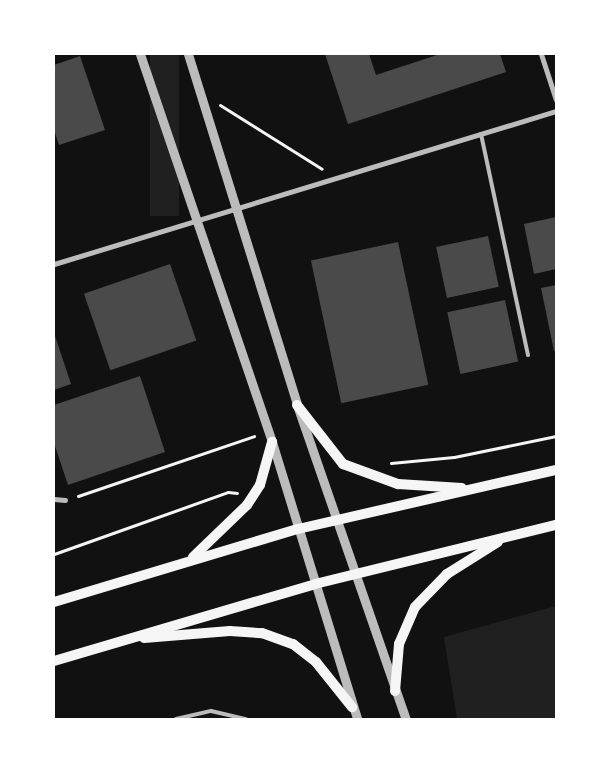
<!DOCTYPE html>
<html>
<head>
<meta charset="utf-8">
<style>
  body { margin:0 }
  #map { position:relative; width:610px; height:773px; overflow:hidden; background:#111; font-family:"Titillium Web",sans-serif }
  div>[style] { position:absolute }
  .green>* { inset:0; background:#202020; transform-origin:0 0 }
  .building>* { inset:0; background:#4a4a4a; transform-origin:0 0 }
  .path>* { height:3px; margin:-1.5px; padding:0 1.5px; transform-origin:1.5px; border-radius:1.5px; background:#f5f5f5 }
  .service>* { height:4px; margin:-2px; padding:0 2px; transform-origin:2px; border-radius:2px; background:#bcbcbc }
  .minor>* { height:5px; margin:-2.5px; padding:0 2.5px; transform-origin:2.5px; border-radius:2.5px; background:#bcbcbc }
  .tertiary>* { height:9px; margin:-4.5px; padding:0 4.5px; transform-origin:4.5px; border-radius:4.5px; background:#bcbcbc }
  .secondary>* { height:10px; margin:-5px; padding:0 5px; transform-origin:5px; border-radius:5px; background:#f5f5f5 }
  span { translate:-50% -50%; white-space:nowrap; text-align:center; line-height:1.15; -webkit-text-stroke:4.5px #fff; paint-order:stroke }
  .frame { position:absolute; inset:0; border:55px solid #fff; pointer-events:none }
</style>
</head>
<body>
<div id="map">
  <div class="green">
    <i style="left:150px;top:54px;width:29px;height:162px"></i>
    <i style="clip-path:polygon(556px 606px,556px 719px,457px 719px,444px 637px)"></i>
  </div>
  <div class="building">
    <i style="clip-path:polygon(325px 54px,369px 54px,376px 75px,440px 54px,500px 54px,506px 72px,348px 124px)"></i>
    <i style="clip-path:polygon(80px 56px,105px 130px,59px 145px,54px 130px,54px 65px)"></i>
    <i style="clip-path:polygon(556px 217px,556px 269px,534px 274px,524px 224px)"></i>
    <i style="left:488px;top:236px;width:52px;height:53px;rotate:78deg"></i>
    <i style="left:398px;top:242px;width:146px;height:89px;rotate:78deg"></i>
    <i style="left:170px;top:264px;width:81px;height:91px;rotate:71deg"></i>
    <i style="clip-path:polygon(556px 285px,556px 351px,554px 351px,541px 288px)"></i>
    <i style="left:505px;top:300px;width:63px;height:59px;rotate:78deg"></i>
    <i style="clip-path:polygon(54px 333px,71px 384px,54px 390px)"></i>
    <i style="clip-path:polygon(140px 376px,165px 452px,68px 485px,54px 443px,54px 405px)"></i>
  </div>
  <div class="path">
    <i style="left:220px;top:105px;width:120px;rotate:32.1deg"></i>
    <i style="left:391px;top:463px;width:63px;rotate:-5.4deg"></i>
    <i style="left:454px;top:457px;width:104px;rotate:-11.6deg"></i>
    <i style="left:78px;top:496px;width:186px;rotate:-18.8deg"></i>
    <i style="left:54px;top:554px;width:185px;rotate:-19.6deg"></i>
    <i style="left:228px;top:492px;width:9px;rotate:6deg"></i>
  </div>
  <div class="service">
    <i style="left:481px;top:134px;width:226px;rotate:78deg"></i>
    <i style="left:176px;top:719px;width:36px;rotate:-13deg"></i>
    <i style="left:211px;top:711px;width:36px;rotate:13deg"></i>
  </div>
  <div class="minor">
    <i style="left:541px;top:54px;width:48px;rotate:71.9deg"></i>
    <i style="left:54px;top:264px;width:525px;rotate:-16.95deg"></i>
    <i style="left:54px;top:499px;width:11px;rotate:5deg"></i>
  </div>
  <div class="tertiary">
    <i style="left:140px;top:54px;width:410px;rotate:71.2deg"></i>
    <i style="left:272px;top:442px;width:290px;rotate:72.9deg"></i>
    <i style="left:188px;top:54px;width:368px;rotate:72.7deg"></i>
    <i style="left:297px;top:405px;width:332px;rotate:70.9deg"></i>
  </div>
  <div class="secondary">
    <i style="left:297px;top:405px;width:75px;rotate:52.1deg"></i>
    <i style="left:343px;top:464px;width:59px;rotate:20deg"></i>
    <i style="left:398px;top:484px;width:64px;rotate:3.6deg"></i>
    <i style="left:193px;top:557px;width:75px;rotate:-43.9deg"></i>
    <i style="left:247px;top:505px;width:24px;rotate:-57deg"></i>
    <i style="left:260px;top:485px;width:45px;rotate:-74.4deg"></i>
    <i style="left:54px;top:602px;width:255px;rotate:-16.7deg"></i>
    <i style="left:298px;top:529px;width:265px;rotate:-12.9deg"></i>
    <i style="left:144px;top:638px;width:86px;rotate:-4.7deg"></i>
    <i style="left:230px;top:631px;width:32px;rotate:4deg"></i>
    <i style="left:262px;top:633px;width:33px;rotate:20deg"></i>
    <i style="left:293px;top:644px;width:29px;rotate:38deg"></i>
    <i style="left:316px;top:662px;width:58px;rotate:51.3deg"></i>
    <i style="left:54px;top:661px;width:272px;rotate:-16.4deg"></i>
    <i style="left:315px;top:584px;width:248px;rotate:-13.8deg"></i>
    <i style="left:395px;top:691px;width:47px;rotate:-85.1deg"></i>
    <i style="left:399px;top:644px;width:40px;rotate:-66.6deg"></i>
    <i style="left:415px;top:607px;width:46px;rotate:-45.9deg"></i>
    <i style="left:447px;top:574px;width:60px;rotate:-32.1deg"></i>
  </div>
  <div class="frame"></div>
</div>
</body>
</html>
